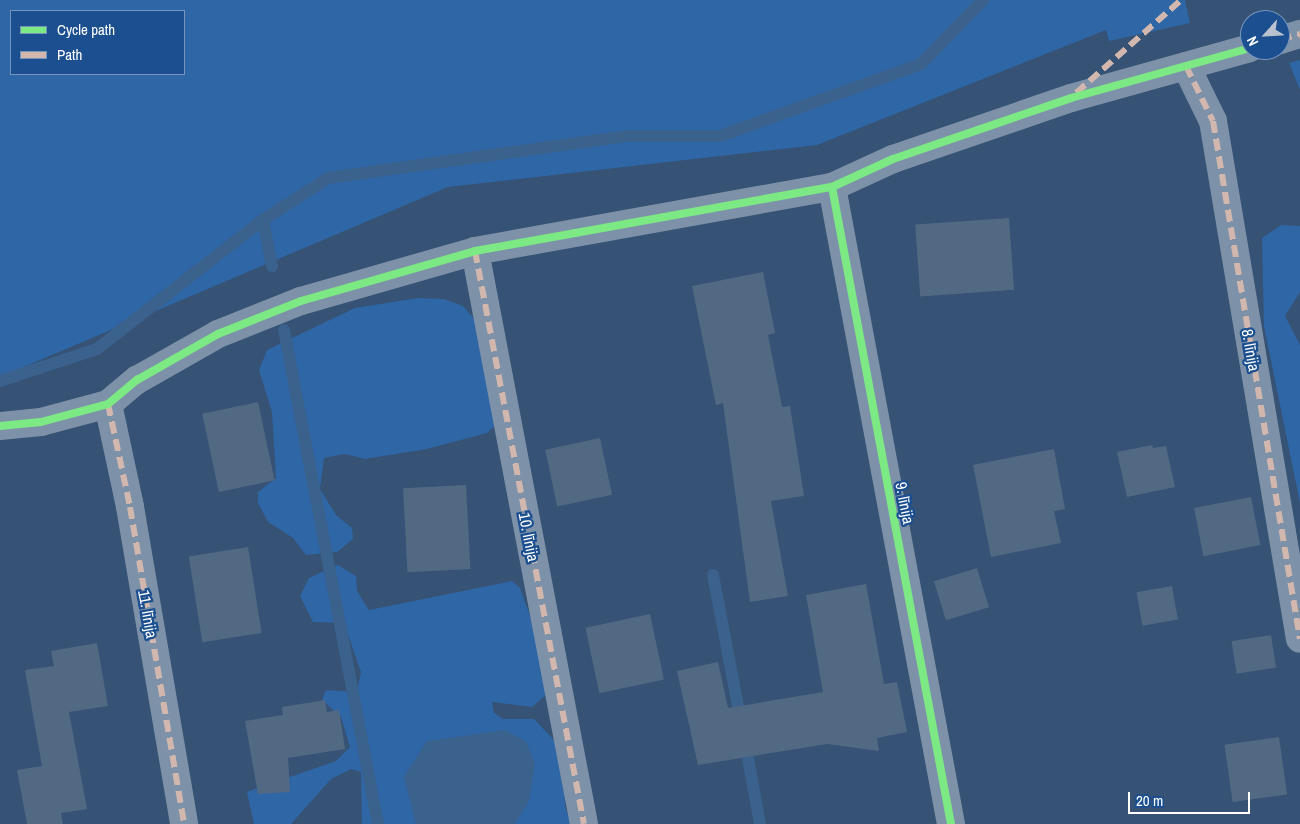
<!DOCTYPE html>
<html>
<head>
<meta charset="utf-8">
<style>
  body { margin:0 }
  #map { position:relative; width:1300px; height:824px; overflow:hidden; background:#365274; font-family:"Archivo Narrow",sans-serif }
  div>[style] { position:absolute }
  .green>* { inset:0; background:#2f66a5 }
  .water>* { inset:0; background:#3b618d }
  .stream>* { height:12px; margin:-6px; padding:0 6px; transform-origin:6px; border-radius:6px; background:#3b618d }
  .building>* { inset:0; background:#526984; transform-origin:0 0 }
  .minor>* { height:28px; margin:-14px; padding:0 14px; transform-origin:14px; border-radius:14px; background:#7d92a8 }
  .quiet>* { height:6px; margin-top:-3px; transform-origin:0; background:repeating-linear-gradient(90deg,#d1b7ad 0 12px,transparent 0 18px) }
  .cycleway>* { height:8px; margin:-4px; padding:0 4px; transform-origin:4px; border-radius:4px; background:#7ce984 }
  span { translate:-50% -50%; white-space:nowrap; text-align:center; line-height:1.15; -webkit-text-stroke:4.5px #1b4f8f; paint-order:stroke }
  .street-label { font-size:16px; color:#fff }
  .legend { position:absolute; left:10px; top:10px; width:175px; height:65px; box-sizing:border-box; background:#1b4f8f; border:1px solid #7695bc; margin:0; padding:6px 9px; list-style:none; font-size:15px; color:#fff }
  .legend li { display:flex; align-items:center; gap:10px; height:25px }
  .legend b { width:25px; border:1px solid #7695bc }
  .north { position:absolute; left:1240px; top:10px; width:50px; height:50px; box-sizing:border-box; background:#1b4f8f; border:1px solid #7695bc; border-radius:50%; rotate:244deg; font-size:14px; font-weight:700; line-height:20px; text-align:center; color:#fff }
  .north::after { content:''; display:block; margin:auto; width:18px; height:22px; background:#b9c2ce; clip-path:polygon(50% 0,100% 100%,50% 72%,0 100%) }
  .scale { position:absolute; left:1128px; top:792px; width:122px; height:22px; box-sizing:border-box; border:2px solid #fff; border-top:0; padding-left:6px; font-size:15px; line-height:18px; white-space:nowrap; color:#fff; -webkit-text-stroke:4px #1b4f8f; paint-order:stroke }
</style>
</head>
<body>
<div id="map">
  <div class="green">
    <i style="clip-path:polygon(evenodd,0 0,1185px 0,1190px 23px,1109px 41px,1106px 30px,817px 145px,448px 187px,0 377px,0 0,11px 11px,184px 11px,184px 74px,11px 74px,11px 11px)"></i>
    <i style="clip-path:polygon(1300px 60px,1300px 90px,1289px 63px)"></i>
    <i style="clip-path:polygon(1281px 225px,1300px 226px,1300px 292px,1285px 316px,1300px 345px,1300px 503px,1264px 326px,1262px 238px)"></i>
    <i style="clip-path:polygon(418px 298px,444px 299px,463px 306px,477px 322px,495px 426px,487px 433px,427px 449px,365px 459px,345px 454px,324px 458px,320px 489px,336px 515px,352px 528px,353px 539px,337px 552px,306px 555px,293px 538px,268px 522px,258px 503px,258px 492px,276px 478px,272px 412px,259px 370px,267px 350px,355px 308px)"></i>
    <i style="clip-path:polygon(338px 565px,356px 576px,357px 591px,369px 610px,512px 581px,520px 588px,535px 630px,547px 694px,532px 707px,492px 702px,494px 713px,503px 719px,534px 719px,557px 743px,564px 764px,565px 806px,571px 824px,362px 824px,361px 772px,351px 769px,331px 779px,291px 824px,254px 824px,247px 792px,336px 761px,350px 747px,341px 717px,322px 700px,326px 690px,357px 692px,361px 672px,344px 623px,313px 622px,300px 596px,309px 578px)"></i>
  </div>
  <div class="water">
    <i style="clip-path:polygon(505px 730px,526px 742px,535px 763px,529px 801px,515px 824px,416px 824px,404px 777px,427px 741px)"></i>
  </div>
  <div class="stream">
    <i style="left:263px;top:220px;width:47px;rotate:78.9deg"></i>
    <i style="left:284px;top:330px;width:503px;rotate:79.23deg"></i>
    <i style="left:0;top:381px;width:102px;rotate:-18.3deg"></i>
    <i style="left:97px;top:349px;width:210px;rotate:-37.9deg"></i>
    <i style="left:263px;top:220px;width:77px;rotate:-32.9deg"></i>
    <i style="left:328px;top:178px;width:301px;rotate:-8deg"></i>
    <i style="left:626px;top:136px;width:94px"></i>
    <i style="left:720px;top:136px;width:214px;rotate:-19.7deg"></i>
    <i style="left:921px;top:64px;width:89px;rotate:-45.9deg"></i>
    <i style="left:713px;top:575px;width:150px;rotate:79.2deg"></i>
    <i style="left:745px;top:742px;width:83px;rotate:79.6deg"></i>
  </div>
  <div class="building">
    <i style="left:1009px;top:218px;width:72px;height:94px;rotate:86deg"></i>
    <i style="clip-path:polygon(763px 272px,775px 333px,768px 335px,782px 407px,790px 406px,804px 496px,771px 501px,788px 596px,750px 602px,723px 403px,716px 405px,692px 286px)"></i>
    <i style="left:258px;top:402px;width:80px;height:57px;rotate:78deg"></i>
    <i style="left:600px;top:438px;width:58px;height:56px;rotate:78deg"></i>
    <i style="clip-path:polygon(1152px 445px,1153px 448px,1166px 446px,1175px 487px,1127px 497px,1117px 452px)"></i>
    <i style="clip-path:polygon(1054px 449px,1065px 509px,1054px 511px,1061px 543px,991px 557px,973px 465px)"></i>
    <i style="left:466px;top:485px;width:84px;height:63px;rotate:87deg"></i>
    <i style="left:1251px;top:497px;width:49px;height:58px;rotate:79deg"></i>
    <i style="left:248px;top:547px;width:87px;height:60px;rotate:81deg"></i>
    <i style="left:977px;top:568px;width:41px;height:45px;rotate:73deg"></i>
    <i style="clip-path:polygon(866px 584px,884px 684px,897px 682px,907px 732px,877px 738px,879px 751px,827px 744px,698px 765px,677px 671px,718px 662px,728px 708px,823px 692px,806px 595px)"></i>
    <i style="left:1172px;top:586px;width:34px;height:36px;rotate:80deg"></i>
    <i style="left:650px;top:614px;width:67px;height:66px;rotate:78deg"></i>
    <i style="left:1271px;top:635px;width:33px;height:40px;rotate:81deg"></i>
    <i style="clip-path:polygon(97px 643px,108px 706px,69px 712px,87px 809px,61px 813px,63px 824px,27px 824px,17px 770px,42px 766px,25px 670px,54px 666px,51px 651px)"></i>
    <i style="clip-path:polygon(325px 700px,327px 712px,339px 710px,345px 749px,288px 758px,290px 792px,258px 794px,245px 721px,283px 715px,282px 707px)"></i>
    <i style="left:1279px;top:737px;width:58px;height:55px;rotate:82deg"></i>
  </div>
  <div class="minor">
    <i style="left:1280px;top:40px;width:21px;rotate:-17deg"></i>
    <i style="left:1186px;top:66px;width:61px;rotate:63.9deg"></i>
    <i style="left:1213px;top:121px;width:525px;rotate:80.47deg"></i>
    <i style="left:832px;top:187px;width:648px;rotate:79.42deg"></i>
    <i style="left:475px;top:251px;width:583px;rotate:79.23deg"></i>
    <i style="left:108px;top:404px;width:105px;rotate:77.9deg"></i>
    <i style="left:130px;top:507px;width:322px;rotate:80.3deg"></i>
    <i style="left:0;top:426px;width:41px;rotate:-5.6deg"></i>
    <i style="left:41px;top:422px;width:69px;rotate:-15deg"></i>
    <i style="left:108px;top:404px;width:38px;rotate:-40deg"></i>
    <i style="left:137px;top:380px;width:93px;rotate:-29.6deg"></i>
    <i style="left:218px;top:334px;width:89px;rotate:-21.7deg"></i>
    <i style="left:301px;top:301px;width:181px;rotate:-16deg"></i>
    <i style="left:475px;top:251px;width:363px;rotate:-10.2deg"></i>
    <i style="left:832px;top:187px;width:67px;rotate:-24.7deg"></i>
    <i style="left:893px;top:159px;width:188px;rotate:-18.9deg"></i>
    <i style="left:1071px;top:98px;width:186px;rotate:-15.6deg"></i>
  </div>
  <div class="quiet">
    <i style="left:1280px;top:40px;width:21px;rotate:-17deg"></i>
    <i style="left:1186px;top:66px;width:61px;rotate:63.9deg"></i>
    <i style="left:1213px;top:121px;width:525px;rotate:80.47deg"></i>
    <i style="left:1076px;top:93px;width:140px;rotate:-41.5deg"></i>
    <i style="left:475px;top:251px;width:583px;rotate:79.23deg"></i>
    <i style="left:108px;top:404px;width:105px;rotate:77.9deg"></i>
    <i style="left:130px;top:507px;width:322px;rotate:80.3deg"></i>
  </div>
  <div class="cycleway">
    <i style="left:832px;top:187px;width:648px;rotate:79.42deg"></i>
    <i style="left:0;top:426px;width:41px;rotate:-5.6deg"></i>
    <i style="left:41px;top:422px;width:69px;rotate:-15deg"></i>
    <i style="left:108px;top:404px;width:38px;rotate:-40deg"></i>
    <i style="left:137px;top:380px;width:93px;rotate:-29.6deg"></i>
    <i style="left:218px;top:334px;width:89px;rotate:-21.7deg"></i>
    <i style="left:301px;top:301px;width:181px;rotate:-16deg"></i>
    <i style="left:475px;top:251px;width:363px;rotate:-10.2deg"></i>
    <i style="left:832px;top:187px;width:67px;rotate:-24.7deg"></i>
    <i style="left:893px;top:159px;width:188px;rotate:-18.9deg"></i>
    <i style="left:1071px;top:98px;width:186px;rotate:-15.6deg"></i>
  </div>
  <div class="street-label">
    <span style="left:1251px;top:350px;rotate:80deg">8. līnija</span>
    <span style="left:905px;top:503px;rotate:79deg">9. līnija</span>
    <span style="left:529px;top:537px;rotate:79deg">10. līnija</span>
    <span style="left:148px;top:614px;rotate:80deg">11. līnija</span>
  </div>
  <ul class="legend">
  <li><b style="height:6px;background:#7ce984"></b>Cycle path</li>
  <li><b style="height:6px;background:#d1b7ad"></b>Path</li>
  </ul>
  <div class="north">N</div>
  <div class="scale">20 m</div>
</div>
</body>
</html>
